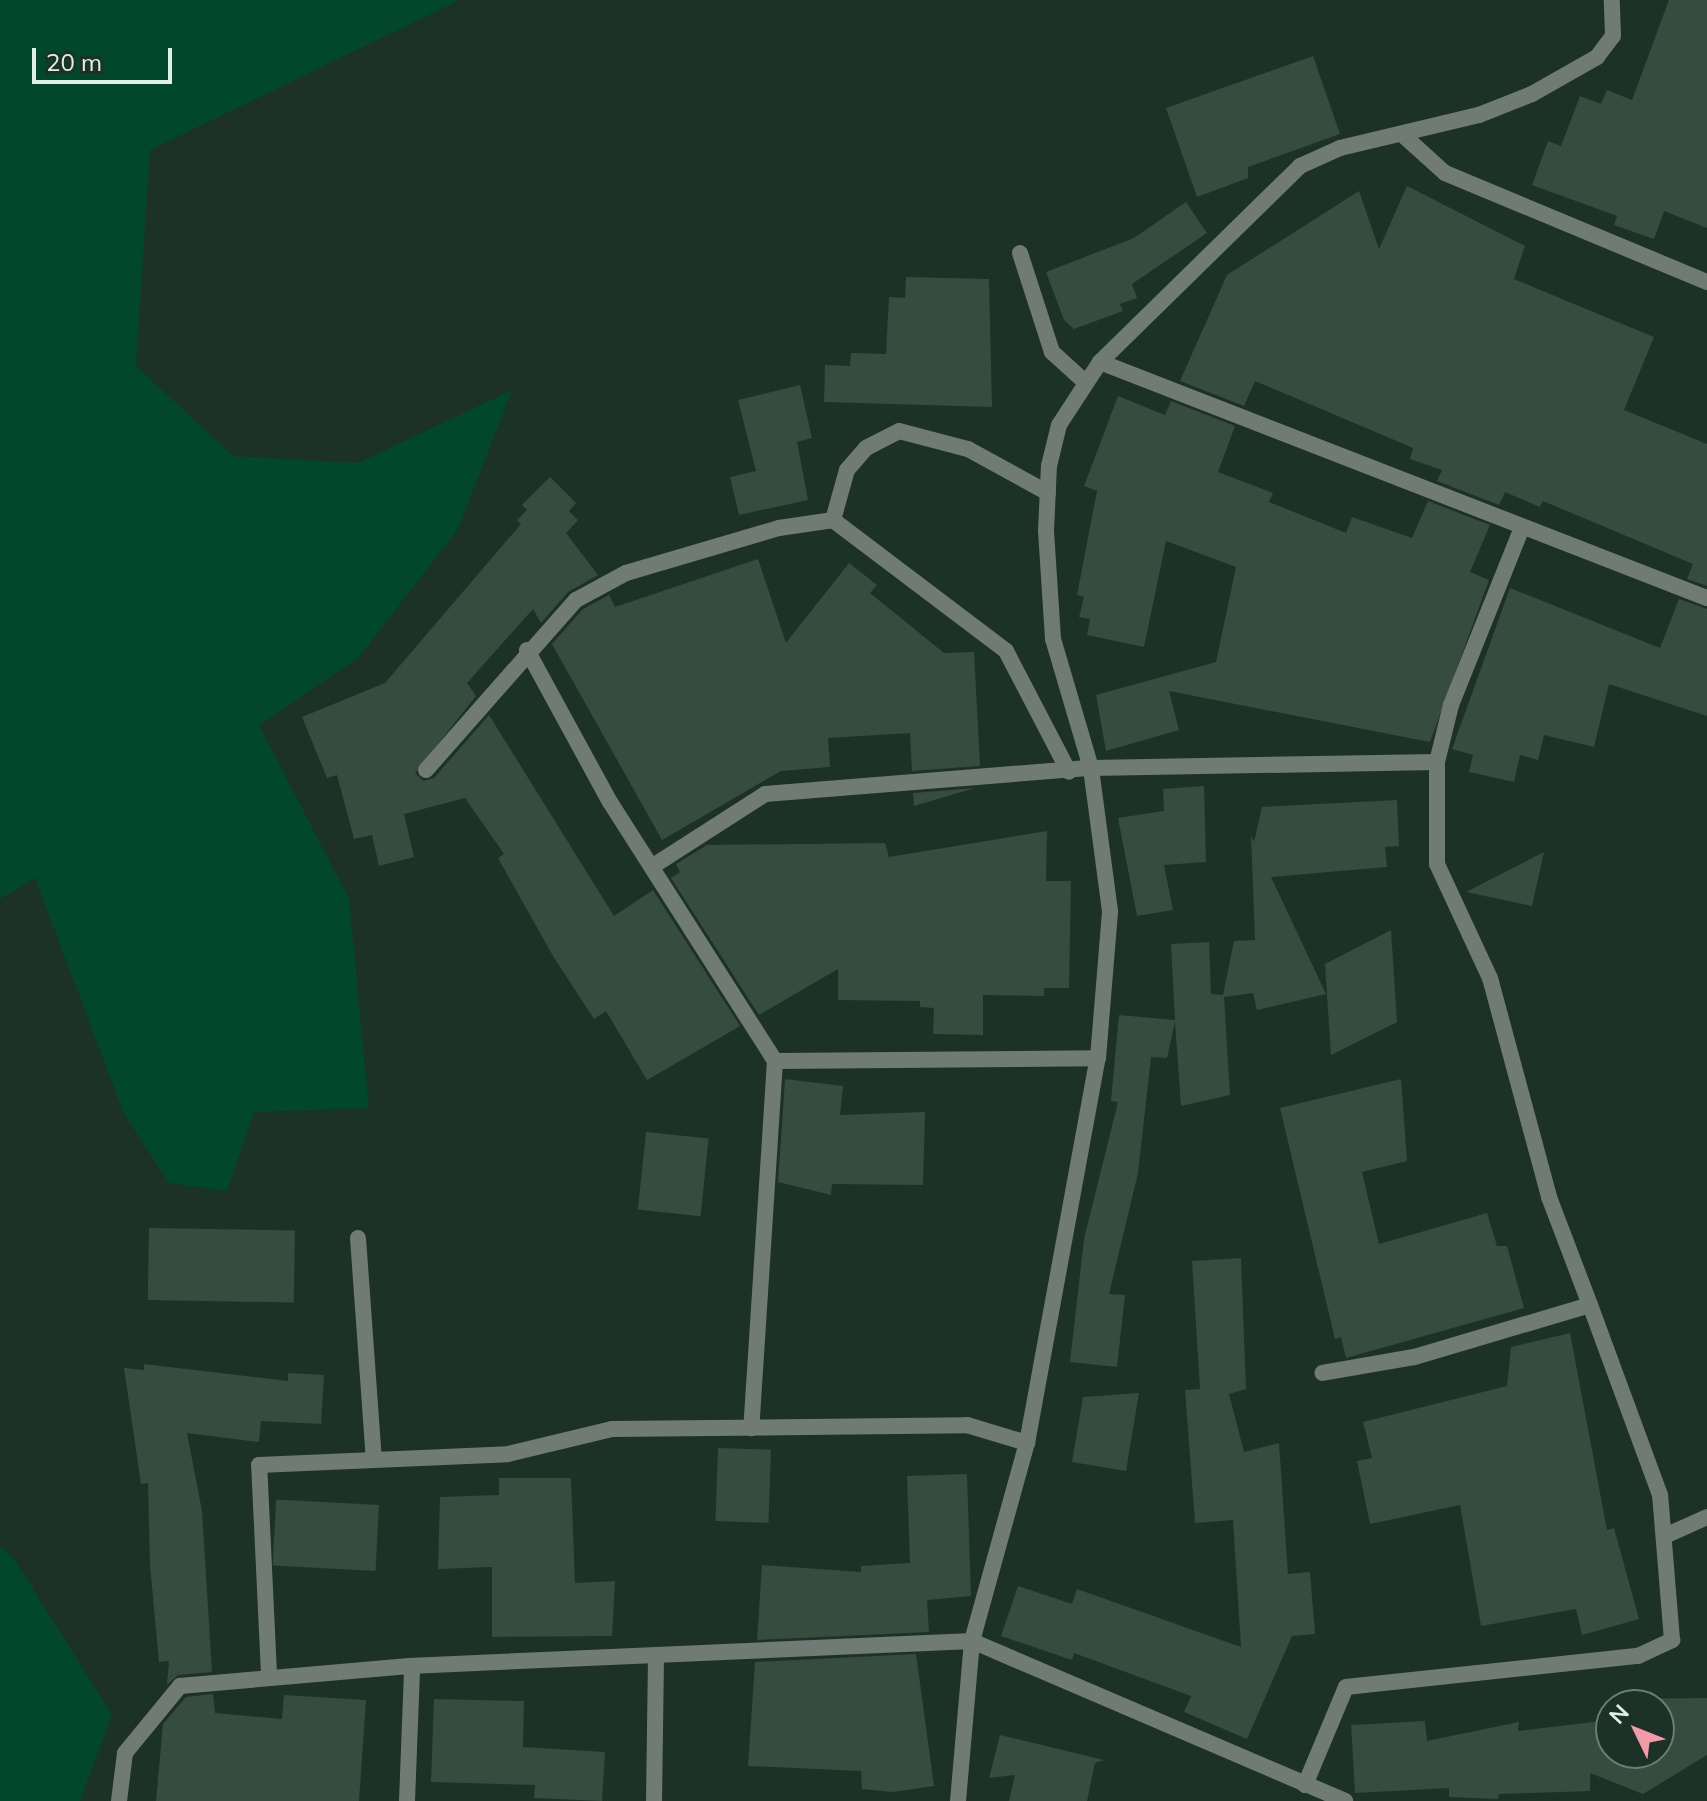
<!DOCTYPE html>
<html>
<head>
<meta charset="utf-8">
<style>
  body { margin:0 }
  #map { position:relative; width:1707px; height:1801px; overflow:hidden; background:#1c3226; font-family:Mulish,sans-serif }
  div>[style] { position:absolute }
  .green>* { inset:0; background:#01472b }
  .building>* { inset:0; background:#354c3f; transform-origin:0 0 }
  .service>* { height:16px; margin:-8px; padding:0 8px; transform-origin:8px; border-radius:8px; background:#707b75 }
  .minor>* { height:16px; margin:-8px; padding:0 8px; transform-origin:8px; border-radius:8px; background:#707b75 }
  span { translate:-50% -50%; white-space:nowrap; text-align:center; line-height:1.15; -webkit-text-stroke:6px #1c3226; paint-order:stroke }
  .north { position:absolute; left:1595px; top:1689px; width:80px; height:80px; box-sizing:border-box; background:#1c3226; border:2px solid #6b7e73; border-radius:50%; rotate:313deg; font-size:22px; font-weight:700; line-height:32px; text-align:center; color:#e2efe7 }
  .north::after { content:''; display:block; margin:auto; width:28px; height:36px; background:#f39aa9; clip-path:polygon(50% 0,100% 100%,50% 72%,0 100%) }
  .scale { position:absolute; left:32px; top:48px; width:140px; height:36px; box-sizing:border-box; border:4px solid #e2efe7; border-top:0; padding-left:10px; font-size:24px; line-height:28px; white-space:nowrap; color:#e2efe7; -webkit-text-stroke:6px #1c3226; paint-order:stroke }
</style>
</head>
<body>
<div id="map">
  <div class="green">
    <i style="clip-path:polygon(0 0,460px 0,150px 150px,136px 366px,233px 456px,358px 463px,512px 390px,458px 529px,358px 658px,259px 725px,349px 899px,369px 1108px,254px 1112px,227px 1191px,169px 1183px,124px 1114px,35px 878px,0 899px)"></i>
    <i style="clip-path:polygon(0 1547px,13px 1557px,112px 1715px,80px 1801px,0 1801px)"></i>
  </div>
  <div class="building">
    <i style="clip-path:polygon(1669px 0,1707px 0,1707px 228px,1664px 211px,1654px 239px,1614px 225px,1617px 216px,1532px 185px,1548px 141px,1561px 146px,1580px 96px,1601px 104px,1607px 90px,1632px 100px)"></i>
    <i style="clip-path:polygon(1313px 56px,1340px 134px,1248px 167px,1248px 178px,1197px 197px,1166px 108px)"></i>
    <i style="clip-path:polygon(1407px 186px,1525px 246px,1514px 279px,1654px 337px,1624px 410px,1707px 444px,1707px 586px,1687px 579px,1693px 564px,1543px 501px,1540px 507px,1505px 492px,1499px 505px,1437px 481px,1442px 470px,1410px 459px,1413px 448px,1255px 381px,1244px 406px,1180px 381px,1227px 275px,1359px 191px,1379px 249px)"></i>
    <i style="clip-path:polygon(1186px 202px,1207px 233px,1132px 284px,1137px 298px,1120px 304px,1123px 311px,1074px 329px,1064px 320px,1046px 272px,1134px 238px)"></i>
    <i style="clip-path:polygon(906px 277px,989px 279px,992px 407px,824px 402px,825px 365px,850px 366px,851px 353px,886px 354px,889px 297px,905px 298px)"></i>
    <i style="clip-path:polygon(800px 385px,812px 438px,797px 442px,808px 500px,739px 515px,730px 477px,756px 471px,738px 400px)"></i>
    <i style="clip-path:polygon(1118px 396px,1165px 415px,1171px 401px,1235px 426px,1218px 472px,1273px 493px,1269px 502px,1346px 533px,1352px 517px,1412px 538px,1428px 501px,1490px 525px,1470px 572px,1489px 580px,1430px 742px,1169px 691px,1179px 730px,1106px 751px,1096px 695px,1216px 662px,1236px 567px,1166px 541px,1144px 647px,1087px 635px,1090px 619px,1079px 617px,1084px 597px,1077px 595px,1097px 491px,1084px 486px)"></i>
    <i style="clip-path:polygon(550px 477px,576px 503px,569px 511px,578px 520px,566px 533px,598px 575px,568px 592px,541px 623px,533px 609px,467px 683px,476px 696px,415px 773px,423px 781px,434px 778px,489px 715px,614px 916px,653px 890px,740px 1026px,647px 1080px,606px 1011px,594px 1019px,553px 956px,498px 858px,504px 854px,465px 798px,404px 814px,414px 857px,379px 866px,372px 835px,354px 839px,337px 775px,327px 778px,302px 717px,385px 683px,521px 524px,517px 520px,527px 510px,522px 505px)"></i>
    <i style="clip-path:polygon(758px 559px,786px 643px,849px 563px,877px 585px,870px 593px,944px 653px,974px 652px,980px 766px,912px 771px,910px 733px,828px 738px,830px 767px,781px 771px,662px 840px,552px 644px,583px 609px,609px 595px,615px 607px)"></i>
    <i style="clip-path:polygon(1510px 588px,1660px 648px,1679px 599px,1707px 609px,1707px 716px,1609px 684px,1594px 747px,1544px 735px,1538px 760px,1520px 755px,1514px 782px,1469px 772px,1473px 755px,1452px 749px)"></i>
    <i style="clip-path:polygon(1204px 786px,1206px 862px,1164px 865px,1173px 910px,1137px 916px,1118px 818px,1164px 811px,1163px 789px)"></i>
    <i style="clip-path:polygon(975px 788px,914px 806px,913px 793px)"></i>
    <i style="clip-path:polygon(1397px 800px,1399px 846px,1385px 847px,1387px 867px,1271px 877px,1326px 994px,1257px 1010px,1253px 993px,1224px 997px,1230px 1095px,1181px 1106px,1175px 1022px,1167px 1058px,1151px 1057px,1138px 1173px,1109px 1294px,1125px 1295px,1117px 1367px,1070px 1362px,1084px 1239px,1118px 1102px,1111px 1101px,1119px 1015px,1175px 1020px,1171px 944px,1209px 942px,1211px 994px,1223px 995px,1234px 941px,1255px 940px,1251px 835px,1254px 842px,1262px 807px)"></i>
    <i style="clip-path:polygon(1047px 831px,1046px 881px,1071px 881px,1069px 988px,1044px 988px,1044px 996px,983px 995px,983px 1035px,933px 1034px,934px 1008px,920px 1007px,920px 1001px,838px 1000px,838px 969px,759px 1015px,671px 878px,680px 872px,676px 864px,707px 845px,885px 843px,889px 857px)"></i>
    <i style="clip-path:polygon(1544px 852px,1532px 906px,1466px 892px)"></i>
    <i style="clip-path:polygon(1391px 930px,1397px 1022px,1331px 1055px,1325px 964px)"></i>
    <i style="clip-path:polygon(785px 1079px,843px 1086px,840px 1115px,925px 1112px,923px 1185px,832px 1184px,831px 1195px,778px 1182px)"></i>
    <i style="clip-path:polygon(1401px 1079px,1407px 1161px,1362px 1172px,1379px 1244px,1487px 1213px,1497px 1246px,1507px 1246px,1524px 1308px,1346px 1358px,1341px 1337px,1335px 1339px,1280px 1108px)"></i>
    <i style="left:646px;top:1132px;width:63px;height:78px;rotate:6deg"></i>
    <i style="left:149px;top:1228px;width:146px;height:72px;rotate:1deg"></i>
    <i style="clip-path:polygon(1241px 1258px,1246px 1389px,1229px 1394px,1244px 1452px,1279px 1443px,1288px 1574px,1310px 1572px,1315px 1634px,1292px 1636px,1247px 1739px,1184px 1712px,1191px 1696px,1074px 1653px,1072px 1660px,1001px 1636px,1018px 1586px,1072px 1604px,1077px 1589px,1241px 1647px,1233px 1520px,1195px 1523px,1185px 1390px,1200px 1389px,1192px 1261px)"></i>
    <i style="clip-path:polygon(1570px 1333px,1607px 1530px,1614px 1528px,1639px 1619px,1582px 1635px,1576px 1609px,1481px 1626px,1460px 1505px,1370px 1524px,1357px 1461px,1372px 1458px,1363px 1422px,1507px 1386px,1511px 1347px)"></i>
    <i style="clip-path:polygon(144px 1364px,288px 1381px,288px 1373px,324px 1375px,321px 1424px,261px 1421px,259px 1442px,187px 1433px,202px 1511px,212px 1672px,178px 1675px,167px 1685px,169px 1661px,159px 1662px,150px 1565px,148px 1483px,141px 1484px,124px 1368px,144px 1370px)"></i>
    <i style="clip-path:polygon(1139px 1393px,1126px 1471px,1072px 1462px,1083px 1397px)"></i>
    <i style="left:718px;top:1448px;width:53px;height:73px;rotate:2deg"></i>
    <i style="clip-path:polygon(967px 1474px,971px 1596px,927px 1600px,929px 1632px,757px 1640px,762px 1565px,861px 1572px,861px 1566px,910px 1563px,907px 1476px)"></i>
    <i style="clip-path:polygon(499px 1478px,571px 1478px,575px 1583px,615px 1581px,612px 1636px,492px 1637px,492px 1567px,438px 1569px,440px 1497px,499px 1495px)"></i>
    <i style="left:379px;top:1505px;width:66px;height:103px;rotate:93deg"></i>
    <i style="clip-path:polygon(916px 1654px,934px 1786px,893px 1792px,862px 1789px,861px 1771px,748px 1766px,755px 1662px)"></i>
    <i style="clip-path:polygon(213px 1694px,215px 1713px,282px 1719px,284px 1695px,366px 1700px,359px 1801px,156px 1801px,163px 1724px,186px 1697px)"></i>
    <i style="clip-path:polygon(1707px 1698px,1707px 1755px,1643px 1794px,1590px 1773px,1590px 1791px,1499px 1794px,1498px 1799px,1449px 1797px,1449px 1788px,1355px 1793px,1351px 1725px,1425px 1721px,1427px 1741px,1519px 1722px,1518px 1731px,1611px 1720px,1611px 1753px,1659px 1753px,1659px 1705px,1615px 1705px,1615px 1699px)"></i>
    <i style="clip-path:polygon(434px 1699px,524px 1701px,523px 1747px,605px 1752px,602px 1801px,534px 1798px,535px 1785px,431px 1782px)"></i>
    <i style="clip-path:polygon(1000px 1735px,1104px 1760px,1095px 1763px,1087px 1801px,1009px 1801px,1015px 1775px,989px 1778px)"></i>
  </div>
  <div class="service">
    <i style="left:833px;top:520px;width:52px;rotate:-74.4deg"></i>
    <i style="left:847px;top:470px;width:29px;rotate:-49deg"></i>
    <i style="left:866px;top:448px;width:37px;rotate:-27deg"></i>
    <i style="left:899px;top:431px;width:71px;rotate:14.6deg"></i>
    <i style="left:968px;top:449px;width:91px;rotate:28.8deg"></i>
  </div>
  <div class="minor">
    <i style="left:1404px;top:136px;width:55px;rotate:42.1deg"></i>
    <i style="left:1445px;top:173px;width:284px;rotate:22.6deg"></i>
    <i style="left:1020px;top:253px;width:104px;rotate:72.1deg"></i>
    <i style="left:1052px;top:352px;width:45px;rotate:42.3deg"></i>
    <i style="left:1100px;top:362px;width:651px;rotate:21.25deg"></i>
    <i style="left:1521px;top:530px;width:188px;rotate:111.8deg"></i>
    <i style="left:1451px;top:705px;width:59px;rotate:103.8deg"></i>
    <i style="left:1437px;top:762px;width:102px;rotate:90deg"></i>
    <i style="left:1437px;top:864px;width:126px;rotate:65.1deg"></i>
    <i style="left:1490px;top:978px;width:227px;rotate:74.9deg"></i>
    <i style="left:1549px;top:1197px;width:116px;rotate:69.2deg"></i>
    <i style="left:527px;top:650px;width:173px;rotate:61.4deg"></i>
    <i style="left:610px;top:802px;width:307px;rotate:57.5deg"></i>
    <i style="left:775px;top:1061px;width:368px;rotate:93.7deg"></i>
    <i style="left:426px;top:770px;width:227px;rotate:-48.6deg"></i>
    <i style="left:576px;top:600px;width:57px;rotate:-28.4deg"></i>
    <i style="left:626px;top:573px;width:159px;rotate:-16.4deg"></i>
    <i style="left:779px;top:528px;width:55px;rotate:-8.4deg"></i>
    <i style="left:833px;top:520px;width:217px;rotate:37.1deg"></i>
    <i style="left:1006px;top:651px;width:136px;rotate:62.5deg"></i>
    <i style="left:653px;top:866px;width:133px;rotate:-32.7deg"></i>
    <i style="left:765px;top:794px;width:327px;rotate:-4.6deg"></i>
    <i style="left:1091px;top:768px;width:346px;rotate:-1deg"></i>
    <i style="left:775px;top:1061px;width:323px;rotate:-0.5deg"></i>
    <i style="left:358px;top:1238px;width:222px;rotate:85.9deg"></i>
    <i style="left:1667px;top:1535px;width:44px;rotate:-24.2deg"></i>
    <i style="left:269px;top:1674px;width:209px;rotate:-92.7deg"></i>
    <i style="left:259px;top:1465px;width:249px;rotate:-2.5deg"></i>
    <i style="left:508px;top:1454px;width:107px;rotate:-13.5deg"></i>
    <i style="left:612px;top:1429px;width:355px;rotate:-0.6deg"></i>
    <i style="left:967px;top:1425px;width:63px;rotate:16.7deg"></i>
    <i style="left:1305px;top:1785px;width:106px;rotate:-67.3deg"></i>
    <i style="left:1346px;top:1687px;width:294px;rotate:-6.1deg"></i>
    <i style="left:1638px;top:1656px;width:38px;rotate:-25deg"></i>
    <i style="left:1672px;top:1640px;width:145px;rotate:-94.7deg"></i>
    <i style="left:1660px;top:1495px;width:202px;rotate:-110.2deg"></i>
    <i style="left:1590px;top:1305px;width:184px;rotate:163.5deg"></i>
    <i style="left:1414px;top:1357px;width:93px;rotate:170.1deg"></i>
    <i style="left:119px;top:1801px;width:48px;rotate:-82.9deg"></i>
    <i style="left:125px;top:1753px;width:87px;rotate:-50.6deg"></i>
    <i style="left:180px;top:1686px;width:230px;rotate:-5deg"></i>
    <i style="left:409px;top:1666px;width:564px;rotate:-2.54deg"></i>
    <i style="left:972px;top:1641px;width:406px;rotate:23.2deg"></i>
    <i style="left:407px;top:1801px;width:133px;rotate:-87.8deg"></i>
    <i style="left:654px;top:1801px;width:144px;rotate:-89.2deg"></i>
    <i style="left:958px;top:1801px;width:161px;rotate:-85deg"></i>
    <i style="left:972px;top:1641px;width:205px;rotate:-74.5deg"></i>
    <i style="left:1027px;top:1443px;width:391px;rotate:-79.6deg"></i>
    <i style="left:1098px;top:1058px;width:147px;rotate:-85.3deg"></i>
    <i style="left:1110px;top:911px;width:144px;rotate:-97.6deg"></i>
    <i style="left:1091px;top:768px;width:134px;rotate:-106.4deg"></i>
    <i style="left:1053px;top:639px;width:108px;rotate:-93.7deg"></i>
    <i style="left:1046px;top:531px;width:65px;rotate:-87.4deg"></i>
    <i style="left:1049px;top:466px;width:42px;rotate:-76.3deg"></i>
    <i style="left:1059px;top:425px;width:75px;rotate:-56.9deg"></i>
    <i style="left:1100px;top:362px;width:280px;rotate:-44.4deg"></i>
    <i style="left:1300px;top:166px;width:44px;rotate:-24.2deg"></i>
    <i style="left:1340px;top:148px;width:143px;rotate:-13.4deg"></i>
    <i style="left:1479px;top:115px;width:57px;rotate:-21.6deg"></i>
    <i style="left:1532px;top:94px;width:75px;rotate:-29.6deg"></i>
    <i style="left:1597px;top:57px;width:26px;rotate:-53deg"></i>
    <i style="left:1613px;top:36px;width:36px;rotate:-92deg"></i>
  </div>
  <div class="north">N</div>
  <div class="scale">20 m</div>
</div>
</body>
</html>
